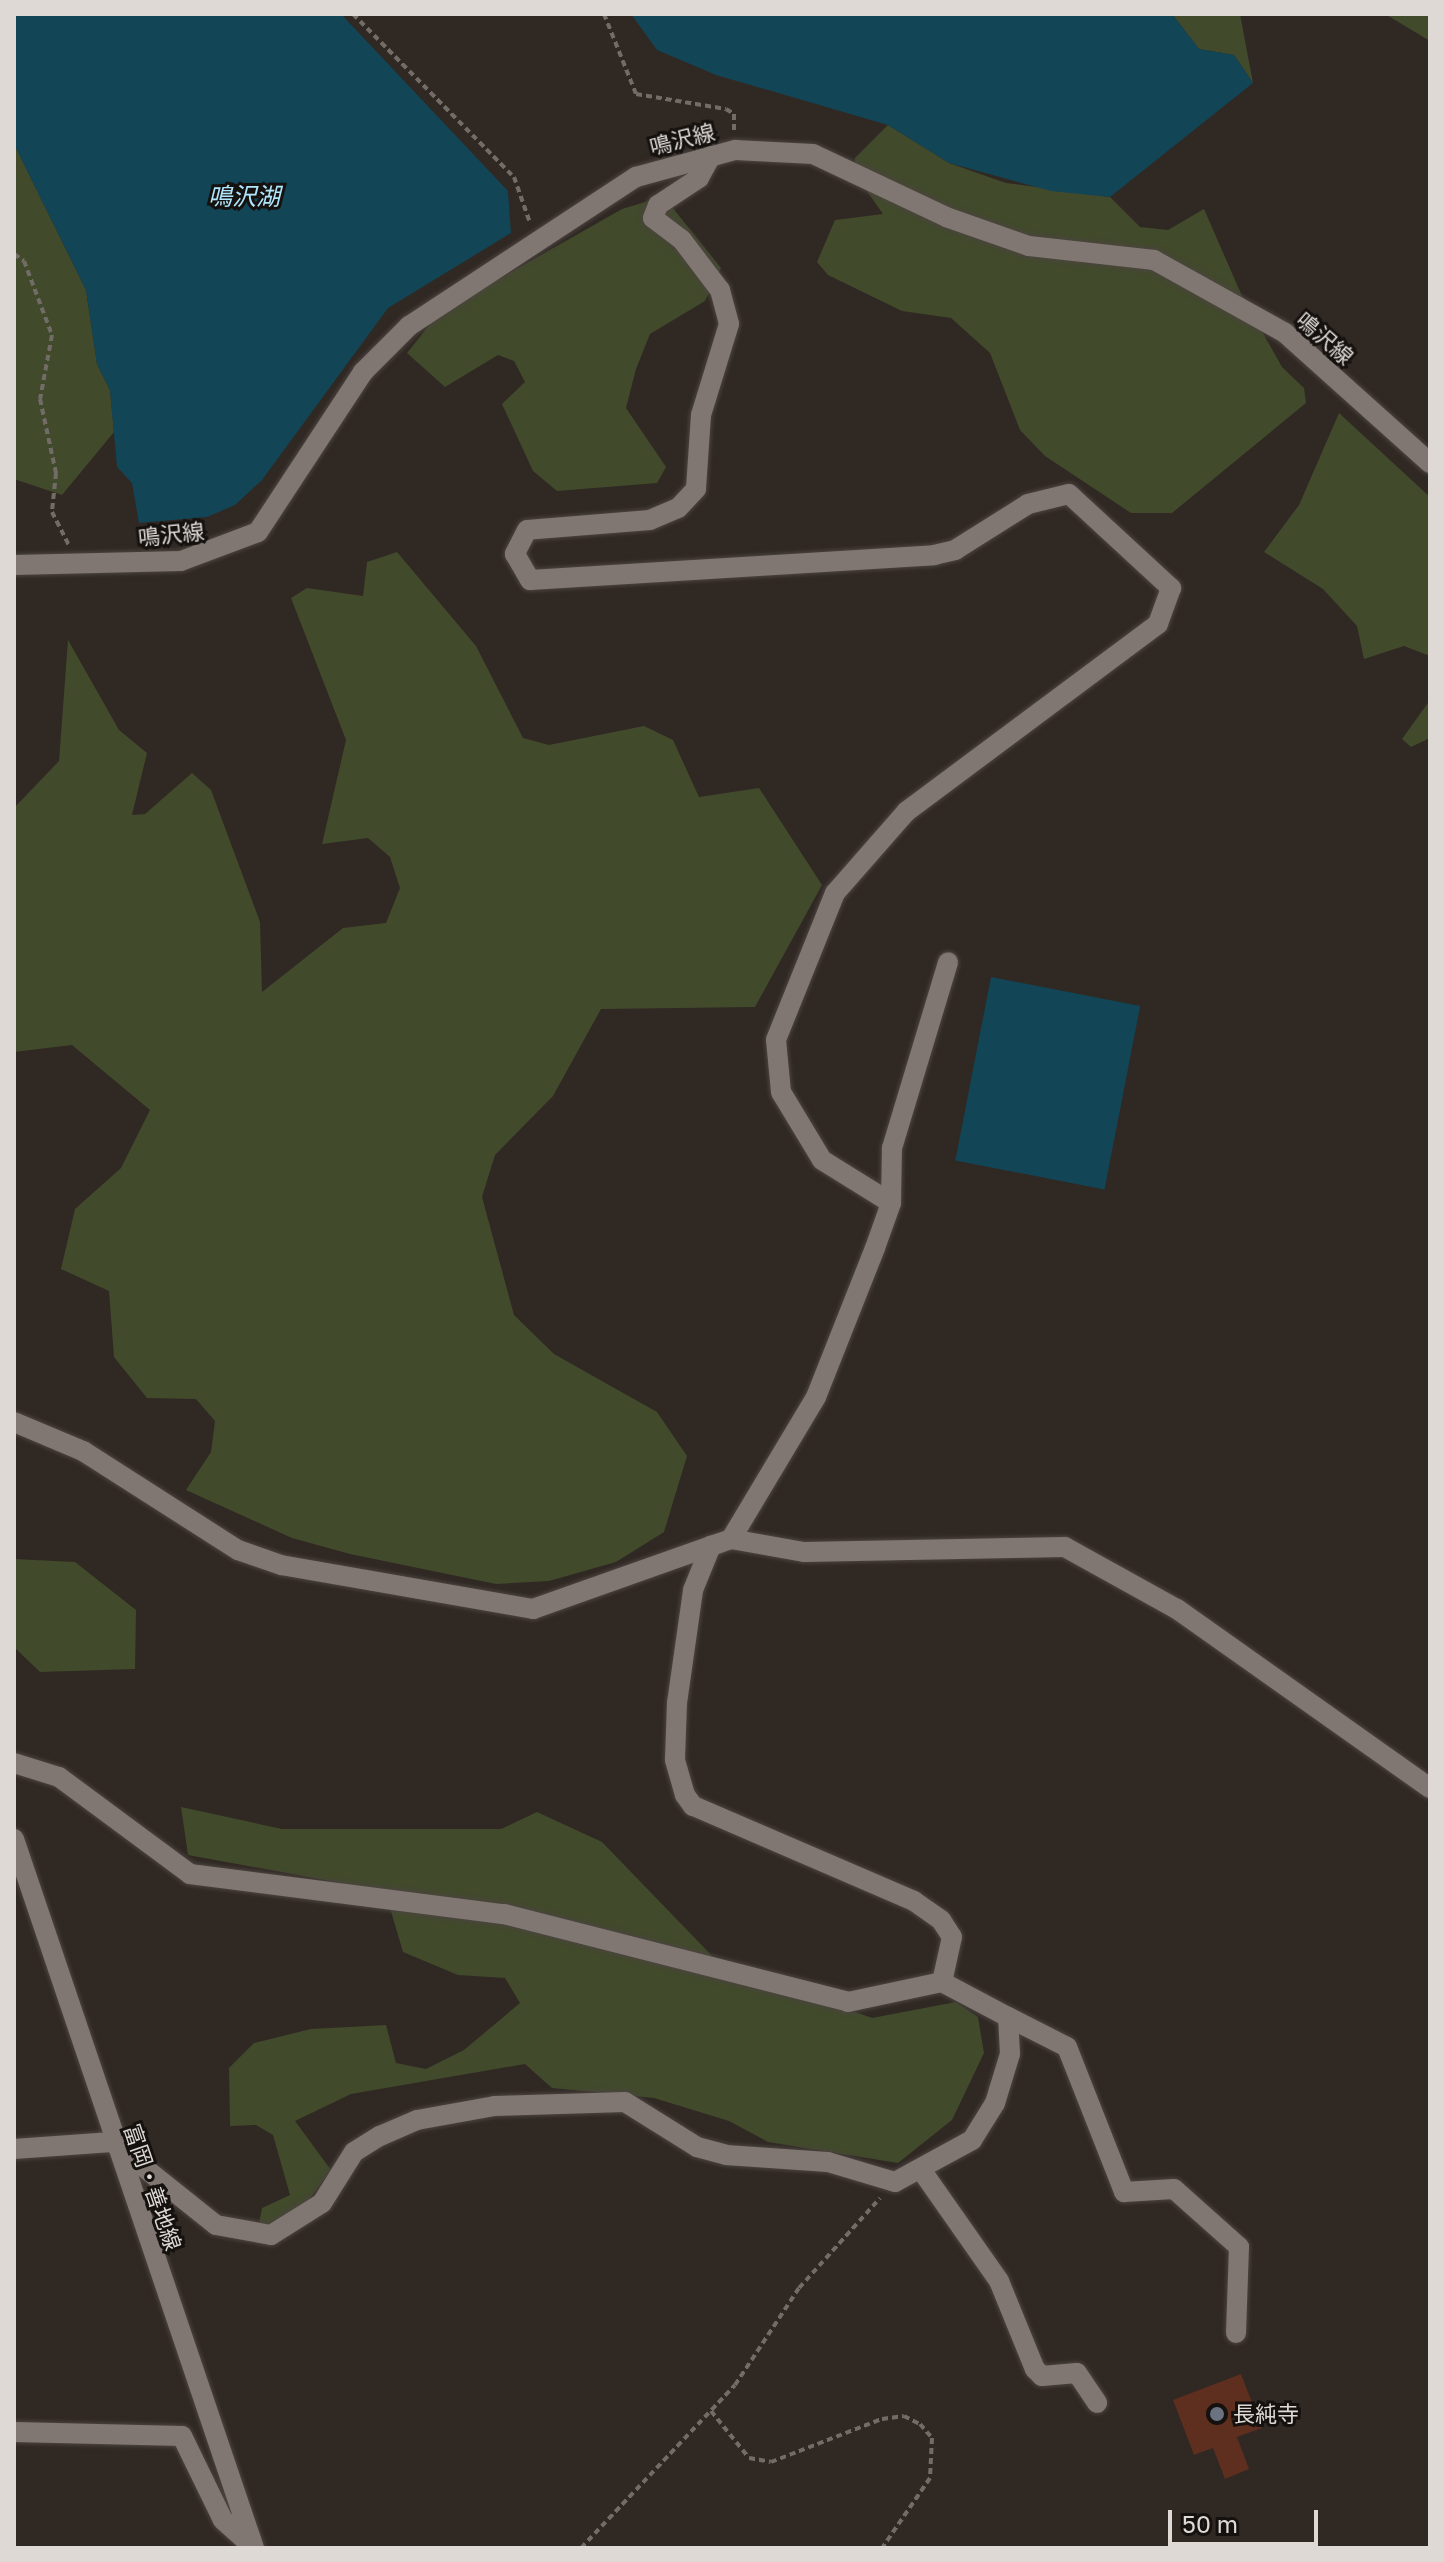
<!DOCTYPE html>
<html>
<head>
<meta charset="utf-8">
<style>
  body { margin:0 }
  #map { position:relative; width:1444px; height:2562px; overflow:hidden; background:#302823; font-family:"Golos Text","Noto Sans JP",sans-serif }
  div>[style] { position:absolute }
  .green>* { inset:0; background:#424a2c }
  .water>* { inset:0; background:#124556; transform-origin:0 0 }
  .building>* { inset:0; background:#5e2e1f }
  .path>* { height:4px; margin-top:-2px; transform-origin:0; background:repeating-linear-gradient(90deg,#726c67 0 6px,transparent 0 10px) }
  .roads { filter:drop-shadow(0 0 2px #4b4440) drop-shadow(0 0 2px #4b4440) }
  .minor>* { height:20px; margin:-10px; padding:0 10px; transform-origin:10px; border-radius:10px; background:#817772 }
  .dots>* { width:22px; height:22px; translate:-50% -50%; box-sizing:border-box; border:4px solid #15110f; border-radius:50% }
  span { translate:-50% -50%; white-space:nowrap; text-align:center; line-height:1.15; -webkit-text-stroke:6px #15110f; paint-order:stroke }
  .street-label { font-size:22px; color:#ded9d5 }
  .poi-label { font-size:22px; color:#ded9d5 }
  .left { translate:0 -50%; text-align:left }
  .water-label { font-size:24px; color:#b0e6fc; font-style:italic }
  .frame { position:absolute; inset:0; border:16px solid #ded9d5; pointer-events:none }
  .scale { position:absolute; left:1168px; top:2510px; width:150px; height:36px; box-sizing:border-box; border:4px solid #ded9d5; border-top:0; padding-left:10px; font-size:24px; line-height:28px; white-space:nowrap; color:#ded9d5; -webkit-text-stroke:6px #15110f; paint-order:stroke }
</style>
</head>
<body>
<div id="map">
  <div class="green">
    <i style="clip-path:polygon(1172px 14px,1240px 14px,1253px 83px,1234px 55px,1199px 49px)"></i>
    <i style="clip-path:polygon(1385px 14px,1430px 14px,1430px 41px)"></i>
    <i style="clip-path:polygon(888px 125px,949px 163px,1006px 183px,1110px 197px,1140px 227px,1168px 230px,1204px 209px,1242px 296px,1282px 367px,1304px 388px,1306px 403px,1172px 513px,1131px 513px,1045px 456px,1020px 430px,990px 353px,951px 318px,902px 311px,828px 275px,817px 262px,835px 220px,883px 214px,855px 174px,855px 158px)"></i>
    <i style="clip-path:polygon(14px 144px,86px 290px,97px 364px,110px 390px,114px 432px,62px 495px,14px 479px)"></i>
    <i style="clip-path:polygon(652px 200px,668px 202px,721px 268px,705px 301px,650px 334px,636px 369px,626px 408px,666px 467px,657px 483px,557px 491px,533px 471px,502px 404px,525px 382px,514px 361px,498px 355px,445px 387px,407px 353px,439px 313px,622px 209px)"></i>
    <i style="clip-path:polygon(1339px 413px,1430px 497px,1430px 656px,1404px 646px,1364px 659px,1357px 626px,1323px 589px,1264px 552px,1299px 505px)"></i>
    <i style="clip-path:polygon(397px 552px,476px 646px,523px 738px,549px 745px,644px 726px,673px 740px,699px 797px,759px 788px,822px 885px,755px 1007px,601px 1009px,553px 1096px,495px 1155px,482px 1197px,514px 1315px,554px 1354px,657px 1412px,687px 1456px,664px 1532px,616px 1562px,549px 1581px,496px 1584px,350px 1554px,292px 1538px,186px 1490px,211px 1452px,215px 1421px,196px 1399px,147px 1398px,114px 1357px,109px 1291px,61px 1269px,75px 1209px,121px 1168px,150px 1110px,72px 1045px,14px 1052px,14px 808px,59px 761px,68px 640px,119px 730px,147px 753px,132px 815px,145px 814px,192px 773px,211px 790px,260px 922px,262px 992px,343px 928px,386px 923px,400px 888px,390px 857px,368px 838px,322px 844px,346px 740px,291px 598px,307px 588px,363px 596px,367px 562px)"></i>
    <i style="clip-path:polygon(1430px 700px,1430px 738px,1411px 747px,1402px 739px)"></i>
    <i style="clip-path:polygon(14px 1559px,75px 1562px,136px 1610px,135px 1669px,40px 1672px,14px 1647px)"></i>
    <i style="clip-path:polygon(181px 1807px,282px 1829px,501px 1829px,537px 1812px,602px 1842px,718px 1962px,872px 2018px,956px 2002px,978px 2017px,984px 2053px,952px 2120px,898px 2163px,768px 2142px,729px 2121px,654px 2098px,552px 2088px,525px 2064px,351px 2094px,295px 2121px,331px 2170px,305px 2205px,274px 2225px,259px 2223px,262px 2208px,290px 2195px,273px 2135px,256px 2125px,230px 2126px,229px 2068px,254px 2043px,311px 2029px,386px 2025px,396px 2063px,426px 2069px,464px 2050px,520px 2003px,505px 1978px,458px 1975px,403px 1952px,385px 1891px,188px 1855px)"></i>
  </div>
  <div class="water">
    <i style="clip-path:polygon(14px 14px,341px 14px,508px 191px,511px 233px,388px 308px,262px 480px,235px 505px,207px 517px,139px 523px,132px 483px,117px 467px,110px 390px,97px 364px,86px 290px,14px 144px)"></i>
    <i style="clip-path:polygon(631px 14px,1172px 14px,1199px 49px,1234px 55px,1253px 83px,1110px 197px,1051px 191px,949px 163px,888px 125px,716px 75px,657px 50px)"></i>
    <i style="left:991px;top:977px;width:152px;height:187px;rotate:11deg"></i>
  </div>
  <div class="building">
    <i style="clip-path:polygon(1241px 2374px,1262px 2428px,1237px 2437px,1249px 2469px,1225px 2479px,1213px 2448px,1194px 2455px,1173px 2400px)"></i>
  </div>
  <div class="path">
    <i style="left:353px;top:14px;width:229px;rotate:45.4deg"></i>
    <i style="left:514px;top:177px;width:49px;rotate:70.8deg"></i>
    <i style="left:604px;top:14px;width:86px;rotate:68.2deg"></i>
    <i style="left:636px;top:94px;width:91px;rotate:9.5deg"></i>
    <i style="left:726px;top:109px;width:9px;rotate:32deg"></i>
    <i style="left:734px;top:114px;width:18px;rotate:90deg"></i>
    <i style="left:14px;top:254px;width:12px;rotate:35deg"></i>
    <i style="left:24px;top:261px;width:79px;rotate:69.3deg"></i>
    <i style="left:52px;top:335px;width:65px;rotate:100.6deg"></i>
    <i style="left:40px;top:399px;width:76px;rotate:77.8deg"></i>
    <i style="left:56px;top:473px;width:39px;rotate:96deg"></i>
    <i style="left:52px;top:512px;width:38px;rotate:63deg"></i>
    <i style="left:711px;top:2411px;width:60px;rotate:51deg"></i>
    <i style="left:749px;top:2458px;width:22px;rotate:10deg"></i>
    <i style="left:771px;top:2462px;width:119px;rotate:-21.2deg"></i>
    <i style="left:882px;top:2419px;width:22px;rotate:-8deg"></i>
    <i style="left:904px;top:2416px;width:18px;rotate:27deg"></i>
    <i style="left:920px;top:2424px;width:18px;rotate:49deg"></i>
    <i style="left:932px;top:2438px;width:40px;rotate:92.9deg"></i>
    <i style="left:930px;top:2478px;width:85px;rotate:124.4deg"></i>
    <i style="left:581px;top:2548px;width:224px;rotate:-46.6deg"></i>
    <i style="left:735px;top:2385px;width:116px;rotate:-56.6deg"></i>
    <i style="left:799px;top:2288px;width:121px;rotate:-48deg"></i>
  </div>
  <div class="roads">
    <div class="minor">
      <i style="left:711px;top:156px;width:25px;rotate:119deg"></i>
      <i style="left:699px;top:178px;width:49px;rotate:146.6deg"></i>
      <i style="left:658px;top:205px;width:14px;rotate:111deg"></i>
      <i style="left:653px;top:218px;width:36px;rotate:37deg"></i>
      <i style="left:682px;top:240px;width:63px;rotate:52.8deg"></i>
      <i style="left:720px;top:290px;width:35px;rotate:75deg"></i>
      <i style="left:729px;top:324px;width:95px;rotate:107.1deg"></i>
      <i style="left:701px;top:415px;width:74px;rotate:93.9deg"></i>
      <i style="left:696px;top:489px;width:26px;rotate:133deg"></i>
      <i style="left:678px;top:508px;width:30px;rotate:157deg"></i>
      <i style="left:650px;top:520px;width:123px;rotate:175.4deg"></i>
      <i style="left:527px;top:530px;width:27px;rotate:117deg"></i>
      <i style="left:515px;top:554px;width:30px;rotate:60deg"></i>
      <i style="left:530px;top:580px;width:405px;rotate:-3.5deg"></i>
      <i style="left:934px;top:555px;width:22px;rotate:-13deg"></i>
      <i style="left:955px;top:550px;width:86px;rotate:-32.2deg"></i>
      <i style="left:1028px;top:504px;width:42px;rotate:-13.7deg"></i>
      <i style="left:1069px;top:494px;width:139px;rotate:42.7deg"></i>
      <i style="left:1171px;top:588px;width:38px;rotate:110deg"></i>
      <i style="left:1158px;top:624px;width:314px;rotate:143.3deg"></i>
      <i style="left:906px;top:812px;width:108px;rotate:131.2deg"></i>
      <i style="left:835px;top:893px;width:158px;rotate:111.9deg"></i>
      <i style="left:776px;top:1040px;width:52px;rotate:84.5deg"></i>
      <i style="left:781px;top:1092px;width:79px;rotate:58.9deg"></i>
      <i style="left:822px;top:1160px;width:81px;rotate:31.9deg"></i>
      <i style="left:14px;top:565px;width:167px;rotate:-1.4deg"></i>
      <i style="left:181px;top:561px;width:82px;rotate:-20.6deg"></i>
      <i style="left:258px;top:532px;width:191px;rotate:-56.7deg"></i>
      <i style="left:363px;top:372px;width:65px;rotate:-45deg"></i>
      <i style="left:409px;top:326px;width:272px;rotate:-33.3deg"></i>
      <i style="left:636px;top:177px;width:103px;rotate:-15.3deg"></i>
      <i style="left:735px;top:150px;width:78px;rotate:2.9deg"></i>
      <i style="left:813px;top:154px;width:147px;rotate:25.3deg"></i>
      <i style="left:946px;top:217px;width:88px;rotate:19.3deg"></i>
      <i style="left:1029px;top:246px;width:126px;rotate:6.4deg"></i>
      <i style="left:1154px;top:260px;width:150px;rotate:29.1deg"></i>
      <i style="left:1285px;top:333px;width:195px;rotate:41.9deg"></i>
      <i style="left:14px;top:1422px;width:75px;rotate:22.8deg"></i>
      <i style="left:83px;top:1451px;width:184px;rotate:32.6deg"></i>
      <i style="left:238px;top:1550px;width:46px;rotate:19.2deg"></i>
      <i style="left:281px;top:1565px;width:256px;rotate:9.9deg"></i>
      <i style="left:533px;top:1609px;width:189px;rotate:-19.5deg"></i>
      <i style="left:731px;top:1539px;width:165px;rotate:-59.1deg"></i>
      <i style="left:816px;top:1397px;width:160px;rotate:-68.4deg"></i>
      <i style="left:875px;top:1248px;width:48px;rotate:-70.4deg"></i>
      <i style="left:891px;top:1203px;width:55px;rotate:-89deg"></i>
      <i style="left:892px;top:1148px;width:194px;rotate:-73.2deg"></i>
      <i style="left:14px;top:1763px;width:47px;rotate:17.3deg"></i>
      <i style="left:59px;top:1777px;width:163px;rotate:36.5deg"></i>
      <i style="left:190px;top:1874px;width:317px;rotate:7.3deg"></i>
      <i style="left:504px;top:1914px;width:355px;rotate:14.3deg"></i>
      <i style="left:848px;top:2002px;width:96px;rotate:-12deg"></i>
      <i style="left:942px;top:1982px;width:46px;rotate:-77.5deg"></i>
      <i style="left:952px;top:1937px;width:20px;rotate:-123deg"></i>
      <i style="left:941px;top:1920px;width:33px;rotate:-145deg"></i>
      <i style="left:914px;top:1901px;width:241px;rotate:-156.7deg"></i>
      <i style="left:693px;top:1806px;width:14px;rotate:-126deg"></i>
      <i style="left:685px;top:1795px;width:37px;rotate:-106deg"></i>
      <i style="left:675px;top:1759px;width:56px;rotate:-88deg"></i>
      <i style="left:677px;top:1703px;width:114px;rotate:-81.9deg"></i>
      <i style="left:693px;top:1590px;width:48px;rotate:-67.8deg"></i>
      <i style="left:711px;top:1546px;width:21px;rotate:-19deg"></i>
      <i style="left:731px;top:1539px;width:74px;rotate:10.1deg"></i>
      <i style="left:804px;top:1552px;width:261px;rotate:-1.1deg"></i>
      <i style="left:1065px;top:1547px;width:128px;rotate:29deg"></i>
      <i style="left:1177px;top:1609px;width:310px;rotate:35.3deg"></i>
      <i style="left:14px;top:1839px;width:749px;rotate:71.3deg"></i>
      <i style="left:1008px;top:2017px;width:66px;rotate:27deg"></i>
      <i style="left:1067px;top:2047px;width:156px;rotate:68.5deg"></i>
      <i style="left:1124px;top:2192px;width:50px;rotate:-3.4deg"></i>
      <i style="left:1174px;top:2189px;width:87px;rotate:41.7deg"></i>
      <i style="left:1239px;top:2247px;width:86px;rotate:92deg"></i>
      <i style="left:14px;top:2149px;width:98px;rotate:-4.1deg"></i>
      <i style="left:112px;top:2142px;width:133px;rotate:38.6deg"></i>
      <i style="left:216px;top:2225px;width:56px;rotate:10.3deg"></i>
      <i style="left:271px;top:2235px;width:60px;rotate:-32.1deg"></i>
      <i style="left:322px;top:2203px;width:60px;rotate:-57.9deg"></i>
      <i style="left:354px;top:2152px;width:31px;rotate:-32deg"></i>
      <i style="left:380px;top:2136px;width:40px;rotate:-23.4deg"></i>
      <i style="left:417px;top:2120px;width:79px;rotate:-10.2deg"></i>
      <i style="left:495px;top:2106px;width:130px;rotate:-1.8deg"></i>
      <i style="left:625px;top:2102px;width:85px;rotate:32deg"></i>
      <i style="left:697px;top:2147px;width:30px;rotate:15deg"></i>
      <i style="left:726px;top:2155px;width:102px;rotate:3.9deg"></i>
      <i style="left:828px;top:2162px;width:70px;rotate:16.6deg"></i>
      <i style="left:895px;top:2182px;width:88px;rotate:-28.6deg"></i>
      <i style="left:972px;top:2140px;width:44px;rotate:-58.1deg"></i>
      <i style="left:995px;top:2103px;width:51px;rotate:-73deg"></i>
      <i style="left:1010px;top:2054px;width:37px;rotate:-93deg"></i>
      <i style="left:1008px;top:2017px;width:75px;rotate:-152.1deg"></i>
      <i style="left:922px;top:2171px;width:134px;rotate:55deg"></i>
      <i style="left:999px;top:2281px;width:95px;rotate:67.8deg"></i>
      <i style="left:1035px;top:2369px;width:10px;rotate:45deg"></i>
      <i style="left:1042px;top:2376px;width:35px;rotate:-5deg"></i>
      <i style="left:1077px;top:2373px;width:36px;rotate:56deg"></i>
      <i style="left:14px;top:2432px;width:168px;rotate:1.4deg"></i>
      <i style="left:182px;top:2436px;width:93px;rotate:64deg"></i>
      <i style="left:223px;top:2520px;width:38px;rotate:42deg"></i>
    </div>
  </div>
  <div class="dots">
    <i style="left:1217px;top:2414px;background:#6b7280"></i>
  </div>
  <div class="street-label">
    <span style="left:682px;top:139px;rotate:-14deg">鳴沢線</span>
    <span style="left:1325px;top:338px;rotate:41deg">鳴沢線</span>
    <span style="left:171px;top:534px;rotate:-6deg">鳴沢線</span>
    <span style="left:153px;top:2187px;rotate:71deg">富岡・善地線</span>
  </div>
  <div class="poi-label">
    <span class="left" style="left:1233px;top:2414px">長純寺</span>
  </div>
  <div class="water-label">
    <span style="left:244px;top:196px">鳴沢湖</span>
  </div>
  <div class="frame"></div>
  <div class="scale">50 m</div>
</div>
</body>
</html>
